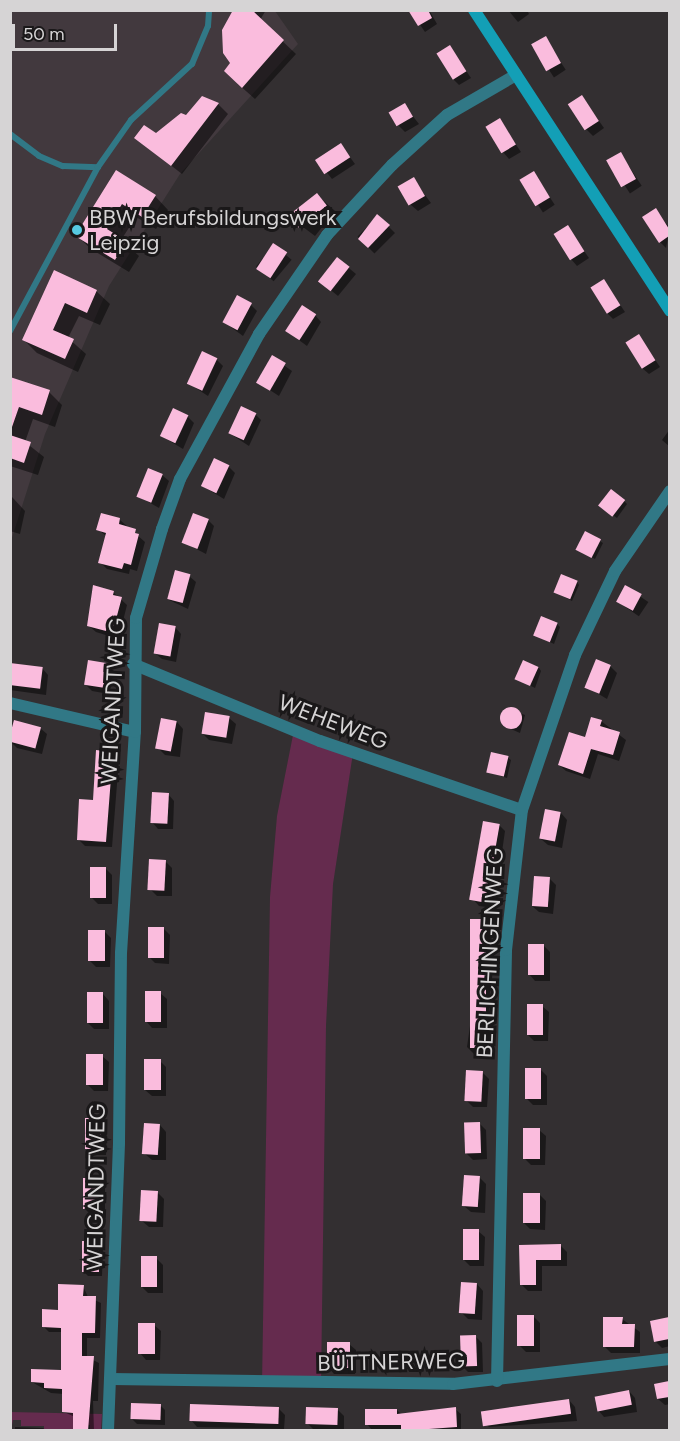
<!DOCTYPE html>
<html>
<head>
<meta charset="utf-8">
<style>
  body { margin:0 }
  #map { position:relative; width:680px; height:1441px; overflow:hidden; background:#332f31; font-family:Figtree,sans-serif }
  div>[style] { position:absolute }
  .built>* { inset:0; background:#42393e }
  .green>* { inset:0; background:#652b4e }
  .shadow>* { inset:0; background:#0007; transform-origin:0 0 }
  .building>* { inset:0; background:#fabcdd; transform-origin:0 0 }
  .round { border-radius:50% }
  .service>* { height:6px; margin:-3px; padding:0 3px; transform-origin:3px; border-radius:3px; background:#317886 }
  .minor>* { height:12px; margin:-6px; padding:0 6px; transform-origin:6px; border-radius:6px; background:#317886 }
  .secondary>* { height:12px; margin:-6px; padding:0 6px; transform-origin:6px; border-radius:6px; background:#139fb6 }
  .dots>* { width:16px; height:16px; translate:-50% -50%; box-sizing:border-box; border:3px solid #1a1819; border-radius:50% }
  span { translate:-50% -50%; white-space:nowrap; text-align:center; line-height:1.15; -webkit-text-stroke:6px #1a1819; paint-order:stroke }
  .poi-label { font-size:22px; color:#d6d4d5 }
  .left { translate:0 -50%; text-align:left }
  .street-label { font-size:22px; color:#d6d4d5 }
  .frame { position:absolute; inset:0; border:12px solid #d6d4d5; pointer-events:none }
  .scale { position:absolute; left:12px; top:24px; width:105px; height:27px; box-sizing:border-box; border:3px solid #d6d4d5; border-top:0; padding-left:8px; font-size:18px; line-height:21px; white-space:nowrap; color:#d6d4d5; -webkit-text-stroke:4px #1a1819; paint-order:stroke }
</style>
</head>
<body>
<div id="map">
  <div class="built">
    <i style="clip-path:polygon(11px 11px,275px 11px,298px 44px,180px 174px,109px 286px,45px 434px,11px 541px)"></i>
  </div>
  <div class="green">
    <i style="clip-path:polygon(294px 730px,353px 753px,333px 884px,326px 1026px,321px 1384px,262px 1384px,270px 897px,277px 816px)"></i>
    <i style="clip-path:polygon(10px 1412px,102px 1414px,101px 1430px,90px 1430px,90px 1425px,73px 1424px,73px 1430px,44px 1430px,44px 1426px,21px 1426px,21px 1420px,13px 1420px,11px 1430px)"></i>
  </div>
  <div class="shadow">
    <i style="clip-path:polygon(233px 10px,266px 10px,260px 20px,296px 54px,255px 99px,238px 84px,232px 63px)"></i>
    <i style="clip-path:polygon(410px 10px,429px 10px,437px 24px,425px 32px)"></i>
    <i style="clip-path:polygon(508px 10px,527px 10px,529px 14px,518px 22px)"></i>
    <i style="left:545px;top:38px;width:38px;height:14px;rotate:57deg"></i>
    <i style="clip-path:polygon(450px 47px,471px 78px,459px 85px,453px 79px)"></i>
    <i style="clip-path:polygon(582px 97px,604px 128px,593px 136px,586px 129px)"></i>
    <i style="clip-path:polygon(202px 98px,218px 104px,228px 114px,182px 174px,136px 138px,156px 135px,187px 117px)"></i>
    <i style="clip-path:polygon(404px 105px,419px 124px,405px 132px,399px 126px)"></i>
    <i style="clip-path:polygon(499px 120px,521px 152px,509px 159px,503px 152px)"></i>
    <i style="clip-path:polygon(341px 145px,355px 164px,332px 179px,317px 160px)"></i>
    <i style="left:621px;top:154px;width:38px;height:14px;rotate:57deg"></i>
    <i style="clip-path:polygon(116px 172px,155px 196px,168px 210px,156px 229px,136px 217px,121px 240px,139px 256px,129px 272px,91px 249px,77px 236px)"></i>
    <i style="left:534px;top:173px;width:38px;height:14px;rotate:57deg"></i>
    <i style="clip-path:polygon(413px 179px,431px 203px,418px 211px,411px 205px)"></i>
    <i style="clip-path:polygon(317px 195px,335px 211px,315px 236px,303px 227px)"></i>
    <i style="clip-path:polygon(655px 210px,670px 228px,666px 248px,660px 242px)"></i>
    <i style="left:378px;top:216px;width:24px;height:29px;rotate:45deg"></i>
    <i style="clip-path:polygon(567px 227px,589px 258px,577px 266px,571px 259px)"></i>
    <i style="left:274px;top:245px;width:23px;height:28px;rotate:40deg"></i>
    <i style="clip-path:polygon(338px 259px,356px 274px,338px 296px,327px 287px)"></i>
    <i style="clip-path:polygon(55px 272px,96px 291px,110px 304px,100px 325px,79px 316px,68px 338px,86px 354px,78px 372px,37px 353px,24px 340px)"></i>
    <i style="clip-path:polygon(604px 281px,625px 312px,613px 319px,607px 313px)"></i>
    <i style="clip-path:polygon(251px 305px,257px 311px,243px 336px,224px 322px)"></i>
    <i style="clip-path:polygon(315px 315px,321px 322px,307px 346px,288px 332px)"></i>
    <i style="clip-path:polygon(639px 336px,660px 367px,649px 374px,642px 368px)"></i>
    <i style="clip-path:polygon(272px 357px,292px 371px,279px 396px,259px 383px)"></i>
    <i style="clip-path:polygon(216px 359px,223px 366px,208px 396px,188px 383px)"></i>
    <i style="clip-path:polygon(10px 378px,49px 392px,62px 405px,55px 427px,33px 419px,25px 442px,44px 457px,38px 475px,10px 466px)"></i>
    <i style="clip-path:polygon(255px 414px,261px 420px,249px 446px,229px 433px)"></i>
    <i style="clip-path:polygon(187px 416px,194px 423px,183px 449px,163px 437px)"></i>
    <i style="clip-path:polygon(670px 429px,670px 447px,662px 440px)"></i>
    <i style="clip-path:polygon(228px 466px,235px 473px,224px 499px,204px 487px)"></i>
    <i style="clip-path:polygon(162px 475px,169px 481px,159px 508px,138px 496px)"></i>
    <i style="clip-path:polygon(12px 497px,25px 511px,20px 534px,10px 531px)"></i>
    <i style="clip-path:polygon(624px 501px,627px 504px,617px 518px,603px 508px)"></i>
    <i style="clip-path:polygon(120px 520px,145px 542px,137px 571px,130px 569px,129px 574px,107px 569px,100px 562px,107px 537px,98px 529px)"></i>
    <i style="clip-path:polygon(208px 520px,214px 526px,206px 554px,185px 543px)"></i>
    <i style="clip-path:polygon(586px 533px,603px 543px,595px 559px,580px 551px)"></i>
    <i style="clip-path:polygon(189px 576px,196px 582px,188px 609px,167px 599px)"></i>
    <i style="clip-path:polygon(577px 582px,579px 585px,572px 601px,555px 592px)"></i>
    <i style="left:626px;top:587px;width:27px;height:17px;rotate:34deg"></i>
    <i style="clip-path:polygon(113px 592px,127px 605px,120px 633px,114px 631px,112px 637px,96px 632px,89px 626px)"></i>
    <i style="clip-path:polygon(557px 624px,560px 627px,554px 644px,536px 635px)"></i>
    <i style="clip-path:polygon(175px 627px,181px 634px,176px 662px,162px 659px,155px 653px)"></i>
    <i style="clip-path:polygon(10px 664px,42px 668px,48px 675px,46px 695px,10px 690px)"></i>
    <i style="clip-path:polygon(107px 665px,114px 671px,109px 694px,92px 691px,85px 684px)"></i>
    <i style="clip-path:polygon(610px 666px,617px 673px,607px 699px,587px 687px)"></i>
    <i style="clip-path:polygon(539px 668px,541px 671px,535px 688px,517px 679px)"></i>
    <i style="clip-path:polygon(507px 708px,525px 715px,520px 733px,502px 725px)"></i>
    <i style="clip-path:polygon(229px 718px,236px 724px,232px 744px,209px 740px,203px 734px)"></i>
    <i style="clip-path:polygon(601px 721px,626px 740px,619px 761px,598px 754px,590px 779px,566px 771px,559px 765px)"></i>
    <i style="clip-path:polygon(177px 722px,183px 729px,180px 757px,165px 755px,159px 749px)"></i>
    <i style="clip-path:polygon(40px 728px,47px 734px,42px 754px,17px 748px,11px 742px)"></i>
    <i style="clip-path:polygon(112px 753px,119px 759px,112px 847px,85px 846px,79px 840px)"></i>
    <i style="clip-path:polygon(508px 758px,511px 760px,507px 778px,488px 772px)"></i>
    <i style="clip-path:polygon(168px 794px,174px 801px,173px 829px,158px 829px,152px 822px)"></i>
    <i style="clip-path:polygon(561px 813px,567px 820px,562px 848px,548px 845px,541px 839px)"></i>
    <i style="clip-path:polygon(499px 825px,505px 831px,494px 908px,479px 906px,473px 899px)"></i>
    <i style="clip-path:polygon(165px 861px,172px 868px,172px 896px,157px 896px,151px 890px)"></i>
    <i style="clip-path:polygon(106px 869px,112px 875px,112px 904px,98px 904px,91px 897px)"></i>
    <i style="clip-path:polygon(550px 879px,556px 885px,553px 914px,539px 912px,532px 906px)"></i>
    <i style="clip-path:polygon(485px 921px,492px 927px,488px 1054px,474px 1054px,467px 1047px)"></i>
    <i style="clip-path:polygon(163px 928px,170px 935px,169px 964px,155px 963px,149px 957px)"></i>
    <i style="clip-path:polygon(104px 931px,111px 938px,110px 967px,96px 967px,89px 960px)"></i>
    <i style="clip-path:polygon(544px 946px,550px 952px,550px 981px,535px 981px,529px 974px)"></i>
    <i style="clip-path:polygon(160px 993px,167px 999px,167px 1028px,152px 1028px,146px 1021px)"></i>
    <i style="clip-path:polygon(103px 994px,109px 1001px,109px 1029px,94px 1029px,88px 1023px)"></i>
    <i style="clip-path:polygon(542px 1006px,549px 1012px,548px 1041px,534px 1041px,527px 1034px)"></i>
    <i style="clip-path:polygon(102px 1056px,109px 1062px,108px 1091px,94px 1091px,87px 1084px)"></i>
    <i style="clip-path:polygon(160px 1061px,166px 1067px,166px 1096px,152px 1096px,145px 1090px)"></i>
    <i style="clip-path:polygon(540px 1069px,547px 1076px,547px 1105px,533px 1105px,526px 1098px)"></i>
    <i style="clip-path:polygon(482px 1072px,489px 1079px,487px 1107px,473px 1107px,466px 1100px)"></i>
    <i style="clip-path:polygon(100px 1119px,107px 1126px,106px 1155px,92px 1155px,86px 1148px)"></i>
    <i style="clip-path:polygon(480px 1124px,486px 1130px,487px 1159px,473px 1160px,466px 1153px)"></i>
    <i style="clip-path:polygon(160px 1125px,166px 1132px,166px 1160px,152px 1160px,145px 1154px)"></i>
    <i style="clip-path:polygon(539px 1130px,546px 1136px,545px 1165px,531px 1165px,524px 1158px)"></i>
    <i style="clip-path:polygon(479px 1177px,486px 1184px,485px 1213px,471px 1212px,464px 1206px)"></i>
    <i style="clip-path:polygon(99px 1179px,105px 1186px,105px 1215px,91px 1215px,84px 1208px)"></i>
    <i style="clip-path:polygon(157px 1192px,164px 1199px,163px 1227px,149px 1227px,142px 1221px)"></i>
    <i style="clip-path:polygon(539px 1194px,546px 1201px,545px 1230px,530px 1229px,524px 1223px)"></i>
    <i style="clip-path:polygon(478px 1231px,485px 1237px,484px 1266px,470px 1266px,463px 1259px)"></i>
    <i style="clip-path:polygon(98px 1243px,103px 1248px,102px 1276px,88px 1276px,83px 1271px)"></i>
    <i style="clip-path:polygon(521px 1246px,561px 1246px,567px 1252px,567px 1266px,542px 1266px,542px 1291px,528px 1291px,521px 1284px)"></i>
    <i style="clip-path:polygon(156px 1258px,163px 1265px,163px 1293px,148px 1293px,142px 1287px)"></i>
    <i style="clip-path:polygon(477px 1284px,483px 1291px,482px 1320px,468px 1319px,461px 1312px)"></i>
    <i style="clip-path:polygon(83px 1286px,88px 1297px,101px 1303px,100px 1338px,87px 1338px,87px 1357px,99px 1363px,98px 1401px,93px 1401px,94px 1430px,74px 1430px,75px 1417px,64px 1412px,64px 1394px,51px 1393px,32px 1382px,62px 1371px,63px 1332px,49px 1332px,44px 1327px)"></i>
    <i style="clip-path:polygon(533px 1316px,540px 1323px,540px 1352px,526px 1352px,519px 1345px)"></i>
    <i style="clip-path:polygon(670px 1318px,670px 1346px,662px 1348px,655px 1341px,651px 1322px)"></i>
    <i style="clip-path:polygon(622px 1319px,640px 1332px,640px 1353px,611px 1353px,604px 1346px)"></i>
    <i style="clip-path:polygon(154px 1325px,161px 1331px,160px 1360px,146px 1360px,140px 1353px)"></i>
    <i style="clip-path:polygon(476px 1337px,482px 1343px,483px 1372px,468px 1372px,462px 1366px)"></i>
    <i style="clip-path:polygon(349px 1344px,356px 1350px,355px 1374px,334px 1374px,328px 1367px)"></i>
    <i style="clip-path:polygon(670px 1382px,670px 1404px,665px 1405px,658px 1399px,656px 1385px)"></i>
    <i style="clip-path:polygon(629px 1391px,635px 1398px,637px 1412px,604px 1417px,598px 1410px)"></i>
    <i style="clip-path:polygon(569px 1400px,575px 1407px,577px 1421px,489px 1427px,482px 1421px)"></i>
    <i style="clip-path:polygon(160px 1405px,165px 1410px,165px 1425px,137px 1424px,132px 1419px)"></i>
    <i style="clip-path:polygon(278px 1408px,285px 1415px,284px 1429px,197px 1427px,191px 1420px)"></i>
    <i style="clip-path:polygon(337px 1409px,344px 1416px,344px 1430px,314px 1430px,307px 1423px)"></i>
    <i style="clip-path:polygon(455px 1409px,461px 1414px,461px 1430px,372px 1430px,367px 1424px,397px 1410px,402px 1415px)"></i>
    <i style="clip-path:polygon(15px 1427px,43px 1428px,46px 1430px,15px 1430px)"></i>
  </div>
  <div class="building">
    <i style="clip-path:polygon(233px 10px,252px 10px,284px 40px,242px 88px,224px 71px,230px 63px,223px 53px,222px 30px)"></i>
    <i style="clip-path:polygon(408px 10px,428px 10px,432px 18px,418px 26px)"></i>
    <i style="left:546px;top:36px;width:31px;height:17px;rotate:61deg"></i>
    <i style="left:450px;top:45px;width:31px;height:16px;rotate:58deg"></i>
    <i style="left:582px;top:95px;width:31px;height:17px;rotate:57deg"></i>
    <i style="clip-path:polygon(202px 96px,219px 103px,171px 166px,134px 138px,144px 125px,156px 133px,181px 113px,186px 115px)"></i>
    <i style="left:405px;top:103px;width:16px;height:19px;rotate:60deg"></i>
    <i style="left:500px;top:118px;width:31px;height:17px;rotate:59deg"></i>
    <i style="left:341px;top:143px;width:17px;height:31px;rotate:57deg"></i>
    <i style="left:621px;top:152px;width:31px;height:17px;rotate:61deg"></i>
    <i style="clip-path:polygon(116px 170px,156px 195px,142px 217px,122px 204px,107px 229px,126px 241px,115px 260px,75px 236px)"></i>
    <i style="left:534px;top:171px;width:31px;height:17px;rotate:59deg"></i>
    <i style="left:414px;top:177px;width:22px;height:19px;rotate:60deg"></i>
    <i style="left:317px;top:193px;width:16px;height:36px;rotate:52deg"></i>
    <i style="clip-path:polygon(656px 208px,669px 229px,669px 236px,659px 243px,642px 217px)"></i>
    <i style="clip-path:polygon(377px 214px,390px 225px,368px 248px,358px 239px)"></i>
    <i style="left:568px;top:225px;width:31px;height:17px;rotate:58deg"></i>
    <i style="left:273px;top:243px;width:17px;height:31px;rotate:33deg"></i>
    <i style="left:337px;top:257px;width:16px;height:31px;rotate:38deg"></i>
    <i style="clip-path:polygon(54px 270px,97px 290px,87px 313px,65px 303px,53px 330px,74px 339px,65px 359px,22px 340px)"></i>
    <i style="left:604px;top:279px;width:31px;height:16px;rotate:58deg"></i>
    <i style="left:237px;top:295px;width:17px;height:31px;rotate:28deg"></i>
    <i style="left:302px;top:305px;width:17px;height:31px;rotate:33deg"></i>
    <i style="left:639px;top:334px;width:31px;height:16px;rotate:58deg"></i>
    <i style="left:202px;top:351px;width:17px;height:36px;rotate:25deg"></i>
    <i style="left:272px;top:355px;width:16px;height:32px;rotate:30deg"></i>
    <i style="clip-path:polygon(10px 377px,50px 390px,42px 415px,19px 407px,12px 427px)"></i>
    <i style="left:241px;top:406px;width:17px;height:30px;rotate:25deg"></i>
    <i style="left:173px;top:408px;width:17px;height:31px;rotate:25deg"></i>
    <i style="clip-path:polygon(10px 435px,31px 442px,24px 463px,10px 458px)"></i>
    <i style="left:214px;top:458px;width:17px;height:31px;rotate:25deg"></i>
    <i style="left:148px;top:468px;width:16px;height:31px;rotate:22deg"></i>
    <i style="left:611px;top:489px;width:18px;height:21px;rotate:38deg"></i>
    <i style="clip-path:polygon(101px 513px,120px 518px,119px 524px,136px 529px,135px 533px,139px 534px,131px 565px,124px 563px,122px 569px,98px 563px,106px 533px,96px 530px)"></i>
    <i style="left:193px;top:513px;width:17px;height:32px;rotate:21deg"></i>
    <i style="left:585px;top:531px;width:18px;height:21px;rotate:27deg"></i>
    <i style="left:175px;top:570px;width:16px;height:30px;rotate:15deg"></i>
    <i style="left:561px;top:574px;width:18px;height:20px;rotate:22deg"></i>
    <i style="clip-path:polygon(93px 585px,114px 591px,113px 595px,122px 597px,114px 627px,107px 625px,106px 631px,87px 626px)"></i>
    <i style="left:625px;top:585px;width:19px;height:19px;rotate:28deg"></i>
    <i style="left:541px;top:616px;width:18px;height:21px;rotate:22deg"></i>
    <i style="left:159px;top:623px;width:17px;height:31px;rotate:10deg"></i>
    <i style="left:596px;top:659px;width:16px;height:31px;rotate:22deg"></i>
    <i style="left:88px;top:660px;width:20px;height:25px;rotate:9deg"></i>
    <i style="left:523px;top:660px;width:17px;height:21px;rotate:24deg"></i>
    <i style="left:10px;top:663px;width:33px;height:22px;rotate:7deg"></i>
    <i class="round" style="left:500px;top:707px;width:22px;height:22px"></i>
    <i style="left:205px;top:712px;width:25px;height:22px;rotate:9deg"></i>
    <i style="clip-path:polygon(591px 717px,602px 720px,600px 726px,620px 732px,613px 755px,591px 749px,583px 774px,558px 765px,569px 732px,585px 737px)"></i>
    <i style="left:161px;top:718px;width:16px;height:31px;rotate:11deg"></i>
    <i style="left:14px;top:720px;width:28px;height:22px;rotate:15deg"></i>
    <i style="clip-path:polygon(96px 750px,113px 752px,106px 842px,77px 840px,79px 799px,93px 800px)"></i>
    <i style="left:491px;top:752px;width:18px;height:21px;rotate:13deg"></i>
    <i style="left:152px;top:792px;width:17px;height:31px;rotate:3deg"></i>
    <i style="left:545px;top:809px;width:16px;height:30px;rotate:11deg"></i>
    <i style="left:483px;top:821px;width:17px;height:80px;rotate:10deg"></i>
    <i style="left:149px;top:859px;width:17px;height:31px;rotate:3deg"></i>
    <i style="left:90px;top:867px;width:16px;height:31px"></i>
    <i style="left:534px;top:876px;width:16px;height:30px;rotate:4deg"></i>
    <i style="left:470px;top:919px;width:16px;height:129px"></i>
    <i style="left:148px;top:927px;width:16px;height:31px"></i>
    <i style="left:88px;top:930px;width:17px;height:31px"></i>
    <i style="left:528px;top:944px;width:16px;height:31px"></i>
    <i style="left:145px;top:991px;width:16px;height:31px"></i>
    <i style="left:87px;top:992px;width:16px;height:31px"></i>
    <i style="left:527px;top:1004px;width:16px;height:31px"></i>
    <i style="left:86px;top:1054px;width:17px;height:31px"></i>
    <i style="left:144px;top:1059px;width:17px;height:31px"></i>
    <i style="left:525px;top:1068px;width:16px;height:31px"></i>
    <i style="left:466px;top:1070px;width:17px;height:31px;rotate:3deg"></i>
    <i style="left:85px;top:1118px;width:16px;height:31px"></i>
    <i style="left:480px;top:1122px;width:31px;height:16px;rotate:88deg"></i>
    <i style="left:144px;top:1123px;width:16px;height:31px;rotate:4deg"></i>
    <i style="left:523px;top:1128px;width:17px;height:31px"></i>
    <i style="left:464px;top:1175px;width:16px;height:31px;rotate:4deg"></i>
    <i style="left:83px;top:1178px;width:16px;height:31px"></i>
    <i style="left:141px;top:1190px;width:17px;height:31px;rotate:3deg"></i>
    <i style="left:523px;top:1193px;width:17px;height:30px"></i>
    <i style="left:463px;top:1229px;width:16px;height:31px"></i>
    <i style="left:82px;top:1241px;width:17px;height:31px"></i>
    <i style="clip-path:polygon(561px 1244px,561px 1260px,536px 1260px,536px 1285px,520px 1285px,519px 1245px)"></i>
    <i style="left:141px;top:1256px;width:16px;height:31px"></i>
    <i style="left:461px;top:1282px;width:16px;height:31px;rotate:4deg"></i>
    <i style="clip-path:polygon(58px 1284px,84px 1285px,83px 1296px,96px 1296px,95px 1333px,82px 1333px,82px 1356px,94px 1356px,88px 1431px,73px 1431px,73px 1413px,62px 1412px,62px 1389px,44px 1388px,44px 1383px,31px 1382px,31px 1369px,61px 1370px,61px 1328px,42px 1327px,42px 1309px,58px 1310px)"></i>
    <i style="left:517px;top:1315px;width:17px;height:31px"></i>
    <i style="clip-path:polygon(603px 1317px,623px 1317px,622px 1324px,635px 1324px,634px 1347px,603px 1347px)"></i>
    <i style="clip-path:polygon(669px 1317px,669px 1339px,654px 1342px,650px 1321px)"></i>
    <i style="left:138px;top:1323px;width:17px;height:31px"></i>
    <i style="left:476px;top:1335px;width:31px;height:16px;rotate:88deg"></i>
    <i style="left:327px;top:1342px;width:23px;height:26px"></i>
    <i style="clip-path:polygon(669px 1381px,669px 1397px,657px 1399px,654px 1384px)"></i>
    <i style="left:629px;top:1390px;width:15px;height:35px;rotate:79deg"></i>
    <i style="left:569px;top:1399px;width:15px;height:89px;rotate:82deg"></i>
    <i style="left:131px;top:1403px;width:30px;height:16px;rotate:2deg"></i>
    <i style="left:190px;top:1404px;width:89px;height:17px;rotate:2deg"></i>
    <i style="left:306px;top:1407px;width:32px;height:17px;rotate:2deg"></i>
    <i style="clip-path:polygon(456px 1407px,457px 1427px,401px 1431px,401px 1425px,365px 1425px,365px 1409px,397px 1409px,397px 1414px)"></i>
  </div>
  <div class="service">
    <i style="left:10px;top:134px;width:36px;rotate:37deg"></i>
    <i style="left:39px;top:156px;width:26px;rotate:23deg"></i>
    <i style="left:63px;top:166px;width:35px;rotate:2deg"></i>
    <i style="left:10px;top:331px;width:186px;rotate:-61.8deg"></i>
    <i style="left:98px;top:167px;width:57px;rotate:-54.9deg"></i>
    <i style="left:131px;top:120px;width:83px;rotate:-42.6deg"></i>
    <i style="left:192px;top:64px;width:41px;rotate:-67.2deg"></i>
    <i style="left:208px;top:26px;width:16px;rotate:-86deg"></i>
  </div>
  <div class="minor">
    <i style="left:133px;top:664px;width:202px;rotate:22.4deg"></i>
    <i style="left:320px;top:741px;width:213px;rotate:18.9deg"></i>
    <i style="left:10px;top:703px;width:128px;rotate:13.1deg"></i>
    <i style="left:111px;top:1379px;width:342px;rotate:0.8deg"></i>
    <i style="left:453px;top:1384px;width:218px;rotate:-6.6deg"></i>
    <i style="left:497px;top:1381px;width:431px;rotate:-88.8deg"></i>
    <i style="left:506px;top:950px;width:141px;rotate:-83.5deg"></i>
    <i style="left:522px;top:810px;width:164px;rotate:-71.1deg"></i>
    <i style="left:575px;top:655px;width:93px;rotate:-64.5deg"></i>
    <i style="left:615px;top:571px;width:97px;rotate:-55.5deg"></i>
    <i style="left:108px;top:1430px;width:287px;rotate:-87.8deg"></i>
    <i style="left:119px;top:1143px;width:190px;rotate:-89.4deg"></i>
    <i style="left:121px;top:953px;width:221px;rotate:-86.4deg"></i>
    <i style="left:135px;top:732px;width:114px;rotate:-89.5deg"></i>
    <i style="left:136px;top:618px;width:93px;rotate:-73.7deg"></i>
    <i style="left:162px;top:529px;width:53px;rotate:-70.2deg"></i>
    <i style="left:180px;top:479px;width:165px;rotate:-61.4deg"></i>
    <i style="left:259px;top:334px;width:120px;rotate:-55.5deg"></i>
    <i style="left:327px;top:235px;width:96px;rotate:-47.1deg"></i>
    <i style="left:392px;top:165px;width:74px;rotate:-42.3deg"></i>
    <i style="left:447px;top:115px;width:80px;rotate:-30.1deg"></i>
  </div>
  <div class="secondary">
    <i style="left:474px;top:10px;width:359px;rotate:56.9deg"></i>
  </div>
  <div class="dots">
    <i style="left:77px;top:230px;background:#56c9e1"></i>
  </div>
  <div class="poi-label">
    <span class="left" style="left:89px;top:230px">BBW Berufsbildungswerk<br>Leipzig</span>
  </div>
  <div class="street-label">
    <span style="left:113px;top:701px;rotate:-87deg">WEIGANDTWEG</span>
    <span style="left:333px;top:722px;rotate:21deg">WEHEWEG</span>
    <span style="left:490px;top:953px;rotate:-87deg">BERLICHINGENWEG</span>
    <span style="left:96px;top:1187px;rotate:-89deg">WEIGANDTWEG</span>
    <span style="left:391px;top:1362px;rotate:-1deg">BÜTTNERWEG</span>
  </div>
  <div class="frame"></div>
  <div class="scale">50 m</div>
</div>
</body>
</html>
